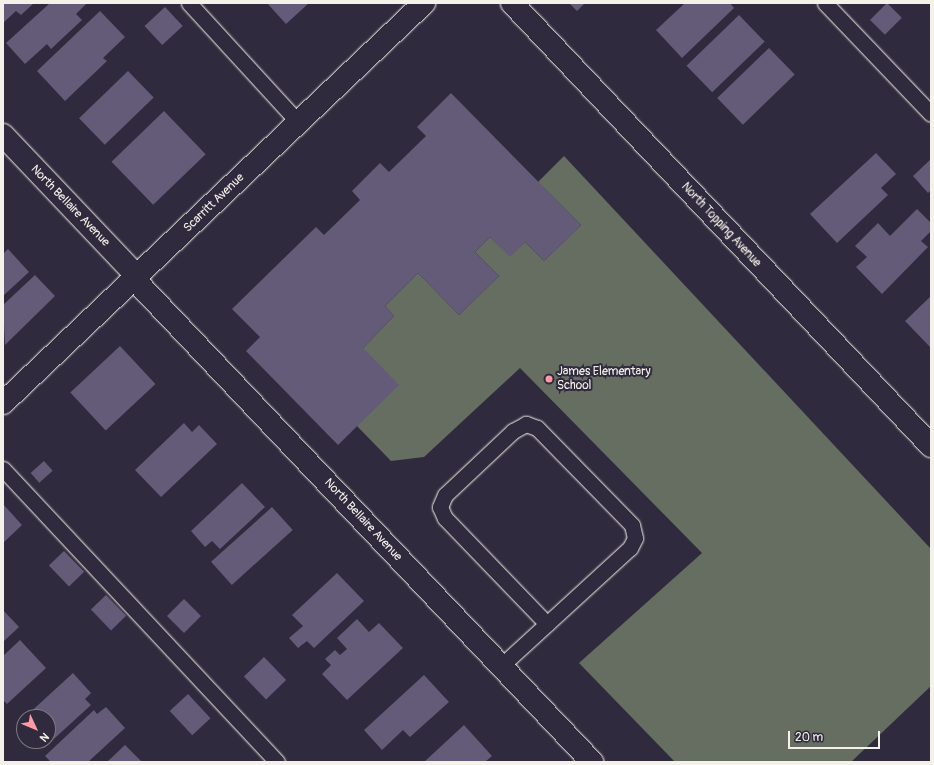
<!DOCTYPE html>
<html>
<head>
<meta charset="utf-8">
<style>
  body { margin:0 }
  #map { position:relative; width:934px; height:765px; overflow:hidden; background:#2f2a3d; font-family:Pangolin,sans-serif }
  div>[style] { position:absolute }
  .green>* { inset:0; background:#656e61 }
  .building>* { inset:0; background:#635b78; transform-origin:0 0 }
  .roads { filter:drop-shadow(0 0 1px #f4f1e8) drop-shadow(0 0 1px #f4f1e8) }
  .lane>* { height:15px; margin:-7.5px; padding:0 7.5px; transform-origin:7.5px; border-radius:7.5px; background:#2f2a3d }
  .street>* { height:22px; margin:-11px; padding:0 11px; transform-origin:11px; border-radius:11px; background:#2f2a3d }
  .dots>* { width:11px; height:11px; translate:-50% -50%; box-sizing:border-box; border:2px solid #2f2a3d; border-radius:50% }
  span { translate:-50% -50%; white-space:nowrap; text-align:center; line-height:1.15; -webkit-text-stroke:4px #2f2a3d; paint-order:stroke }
  .street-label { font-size:12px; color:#f4f1e8 }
  .poi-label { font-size:12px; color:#f4f1e8 }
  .left { translate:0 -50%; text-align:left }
  .frame { position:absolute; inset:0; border:4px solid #f4f1e8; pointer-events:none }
  .north { position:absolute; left:16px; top:709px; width:40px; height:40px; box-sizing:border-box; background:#2f2a3d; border:1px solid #7e7a81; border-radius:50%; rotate:134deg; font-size:11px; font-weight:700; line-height:16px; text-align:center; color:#f4f1e8 }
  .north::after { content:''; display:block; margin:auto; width:14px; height:18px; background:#ff9aa2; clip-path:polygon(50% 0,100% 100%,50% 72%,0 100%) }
  .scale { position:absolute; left:788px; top:731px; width:92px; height:18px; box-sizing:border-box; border:2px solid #f4f1e8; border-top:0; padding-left:5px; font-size:12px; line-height:14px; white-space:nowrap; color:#f4f1e8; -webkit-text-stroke:3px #2f2a3d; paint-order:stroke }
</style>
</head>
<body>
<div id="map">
  <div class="green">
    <i style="clip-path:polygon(564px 156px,931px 549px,931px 686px,851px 762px,675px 762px,579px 663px,702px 553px,520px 368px,424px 457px,391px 461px,357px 426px,363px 348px,394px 316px,385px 306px,418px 273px,459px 315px,499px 276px,475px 252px,490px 237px,510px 256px,525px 242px,544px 261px,581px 225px,538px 182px)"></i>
  </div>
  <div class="building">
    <i style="clip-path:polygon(3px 3px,34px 3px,21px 15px,16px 11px,3px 23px)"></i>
    <i style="clip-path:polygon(50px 3px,87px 3px,76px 14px,82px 20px,51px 49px,47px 44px,25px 64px,6px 43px)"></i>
    <i style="clip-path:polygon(267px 3px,309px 3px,286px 24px)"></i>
    <i style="clip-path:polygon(569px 3px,585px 3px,577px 11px)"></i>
    <i style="clip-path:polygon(685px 3px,730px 3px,734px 8px,682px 58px,656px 30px)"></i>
    <i style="left:887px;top:3px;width:21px;height:24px;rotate:45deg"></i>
    <i style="left:165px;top:7px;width:26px;height:28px;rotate:47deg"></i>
    <i style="clip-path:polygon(100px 11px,125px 37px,103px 58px,107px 61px,65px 101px,37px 71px)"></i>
    <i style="left:739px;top:15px;width:37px;height:73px;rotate:46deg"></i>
    <i style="left:769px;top:48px;width:37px;height:72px;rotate:46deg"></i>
    <i style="left:128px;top:71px;width:37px;height:68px;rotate:46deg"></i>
    <i style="clip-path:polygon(451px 93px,581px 225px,544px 261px,525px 242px,510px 257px,490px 237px,475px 252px,499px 276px,459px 315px,418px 273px,385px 306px,394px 316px,363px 348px,399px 385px,338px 445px,246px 351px,260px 337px,232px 309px,316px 227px,324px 235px,360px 200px,352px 191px,380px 163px,389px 172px,426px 136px,417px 127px)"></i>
    <i style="left:164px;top:111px;width:60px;height:73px;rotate:46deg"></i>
    <i style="clip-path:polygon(876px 153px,896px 174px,881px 188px,888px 195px,837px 243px,810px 214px)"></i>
    <i style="clip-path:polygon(931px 159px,931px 190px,928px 193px,913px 176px)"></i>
    <i style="clip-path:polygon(917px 209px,931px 223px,931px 231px,921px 241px,928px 247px,882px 294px,856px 267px,867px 257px,855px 246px,878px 223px,890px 236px)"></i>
    <i style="clip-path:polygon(8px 249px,29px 272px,3px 296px,3px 254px)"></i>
    <i style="clip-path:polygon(35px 275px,55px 296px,5px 345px,3px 305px)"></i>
    <i style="clip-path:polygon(931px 296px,931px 348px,905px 321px)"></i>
    <i style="left:120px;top:346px;width:52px;height:68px;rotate:47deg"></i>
    <i style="clip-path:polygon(184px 423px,192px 432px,199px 425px,217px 444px,161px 497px,135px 470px)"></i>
    <i style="left:44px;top:461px;width:13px;height:18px;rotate:48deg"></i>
    <i style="clip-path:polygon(242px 483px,265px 507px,220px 549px,212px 541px,205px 547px,191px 531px)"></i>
    <i style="clip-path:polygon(3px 504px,22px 525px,3px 543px)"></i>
    <i style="left:272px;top:507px;width:31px;height:82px;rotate:48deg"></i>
    <i style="left:64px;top:551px;width:29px;height:21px;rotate:46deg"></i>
    <i style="clip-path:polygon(337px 573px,364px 601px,314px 648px,307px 641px,298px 648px,289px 638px,303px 626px,292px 615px)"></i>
    <i style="left:106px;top:595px;width:29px;height:21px;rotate:46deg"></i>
    <i style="left:184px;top:599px;width:24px;height:24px;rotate:45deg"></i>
    <i style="clip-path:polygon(3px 610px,19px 627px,3px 642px)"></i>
    <i style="clip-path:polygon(357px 619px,369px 632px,379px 623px,403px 648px,347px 700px,322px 674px,331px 665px,325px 659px,335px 650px,340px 655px,347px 649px,337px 638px)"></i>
    <i style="clip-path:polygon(20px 640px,46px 668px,7px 704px,3px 700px,3px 656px)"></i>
    <i style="left:264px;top:657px;width:32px;height:28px;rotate:46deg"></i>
    <i style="clip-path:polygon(73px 673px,91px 693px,85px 699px,91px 705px,44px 748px,37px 741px,48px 741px,48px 717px,25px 717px)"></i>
    <i style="clip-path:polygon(424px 675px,449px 702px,410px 737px,403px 730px,382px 750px,364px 730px)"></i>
    <i style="left:188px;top:694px;width:33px;height:25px;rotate:47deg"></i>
    <i style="clip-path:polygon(106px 707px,125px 728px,88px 762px,51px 762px,45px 756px,94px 710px,97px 714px)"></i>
    <i style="clip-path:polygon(464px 725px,492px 756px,485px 762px,424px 762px)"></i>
    <i style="clip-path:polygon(125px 745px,142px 762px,107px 762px)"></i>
  </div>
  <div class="roads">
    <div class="lane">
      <i style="left:189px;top:3px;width:161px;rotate:47.5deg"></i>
      <i style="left:825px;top:3px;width:153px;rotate:46.3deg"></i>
      <i style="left:3px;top:469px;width:401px;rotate:46.9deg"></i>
      <i style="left:501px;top:666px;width:175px;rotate:-42.5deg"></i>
      <i style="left:630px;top:548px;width:11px;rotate:-63deg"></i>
      <i style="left:635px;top:538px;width:13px;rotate:-103deg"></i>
      <i style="left:632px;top:525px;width:136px;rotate:-134.4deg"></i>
      <i style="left:537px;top:428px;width:12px;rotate:-160deg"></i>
      <i style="left:526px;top:424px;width:15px;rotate:152deg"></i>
      <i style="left:513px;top:431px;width:93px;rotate:136.7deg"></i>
      <i style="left:445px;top:495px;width:13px;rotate:113deg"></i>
      <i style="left:440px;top:507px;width:12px;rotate:66deg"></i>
      <i style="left:445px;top:518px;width:147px;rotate:46.1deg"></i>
    </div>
    <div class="street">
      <i style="left:512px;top:3px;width:610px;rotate:46.59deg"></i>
      <i style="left:3px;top:135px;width:195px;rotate:46.5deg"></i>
      <i style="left:134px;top:279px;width:666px;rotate:46.52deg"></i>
      <i style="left:3px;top:403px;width:581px;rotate:-43.53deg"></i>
    </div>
  </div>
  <div class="dots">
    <i style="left:549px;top:379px;background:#ff9aa2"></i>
  </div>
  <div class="street-label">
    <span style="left:214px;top:203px;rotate:-44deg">Scarritt Avenue</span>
    <span style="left:70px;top:206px;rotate:46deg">North Bellaire Avenue</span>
    <span style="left:721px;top:225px;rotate:47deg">North Topping Avenue</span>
    <span style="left:363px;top:520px;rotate:47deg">North Bellaire Avenue</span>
  </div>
  <div class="poi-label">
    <span class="left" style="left:557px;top:379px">James Elementary<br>School</span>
  </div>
  <div class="frame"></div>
  <div class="north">N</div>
  <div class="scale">20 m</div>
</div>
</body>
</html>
